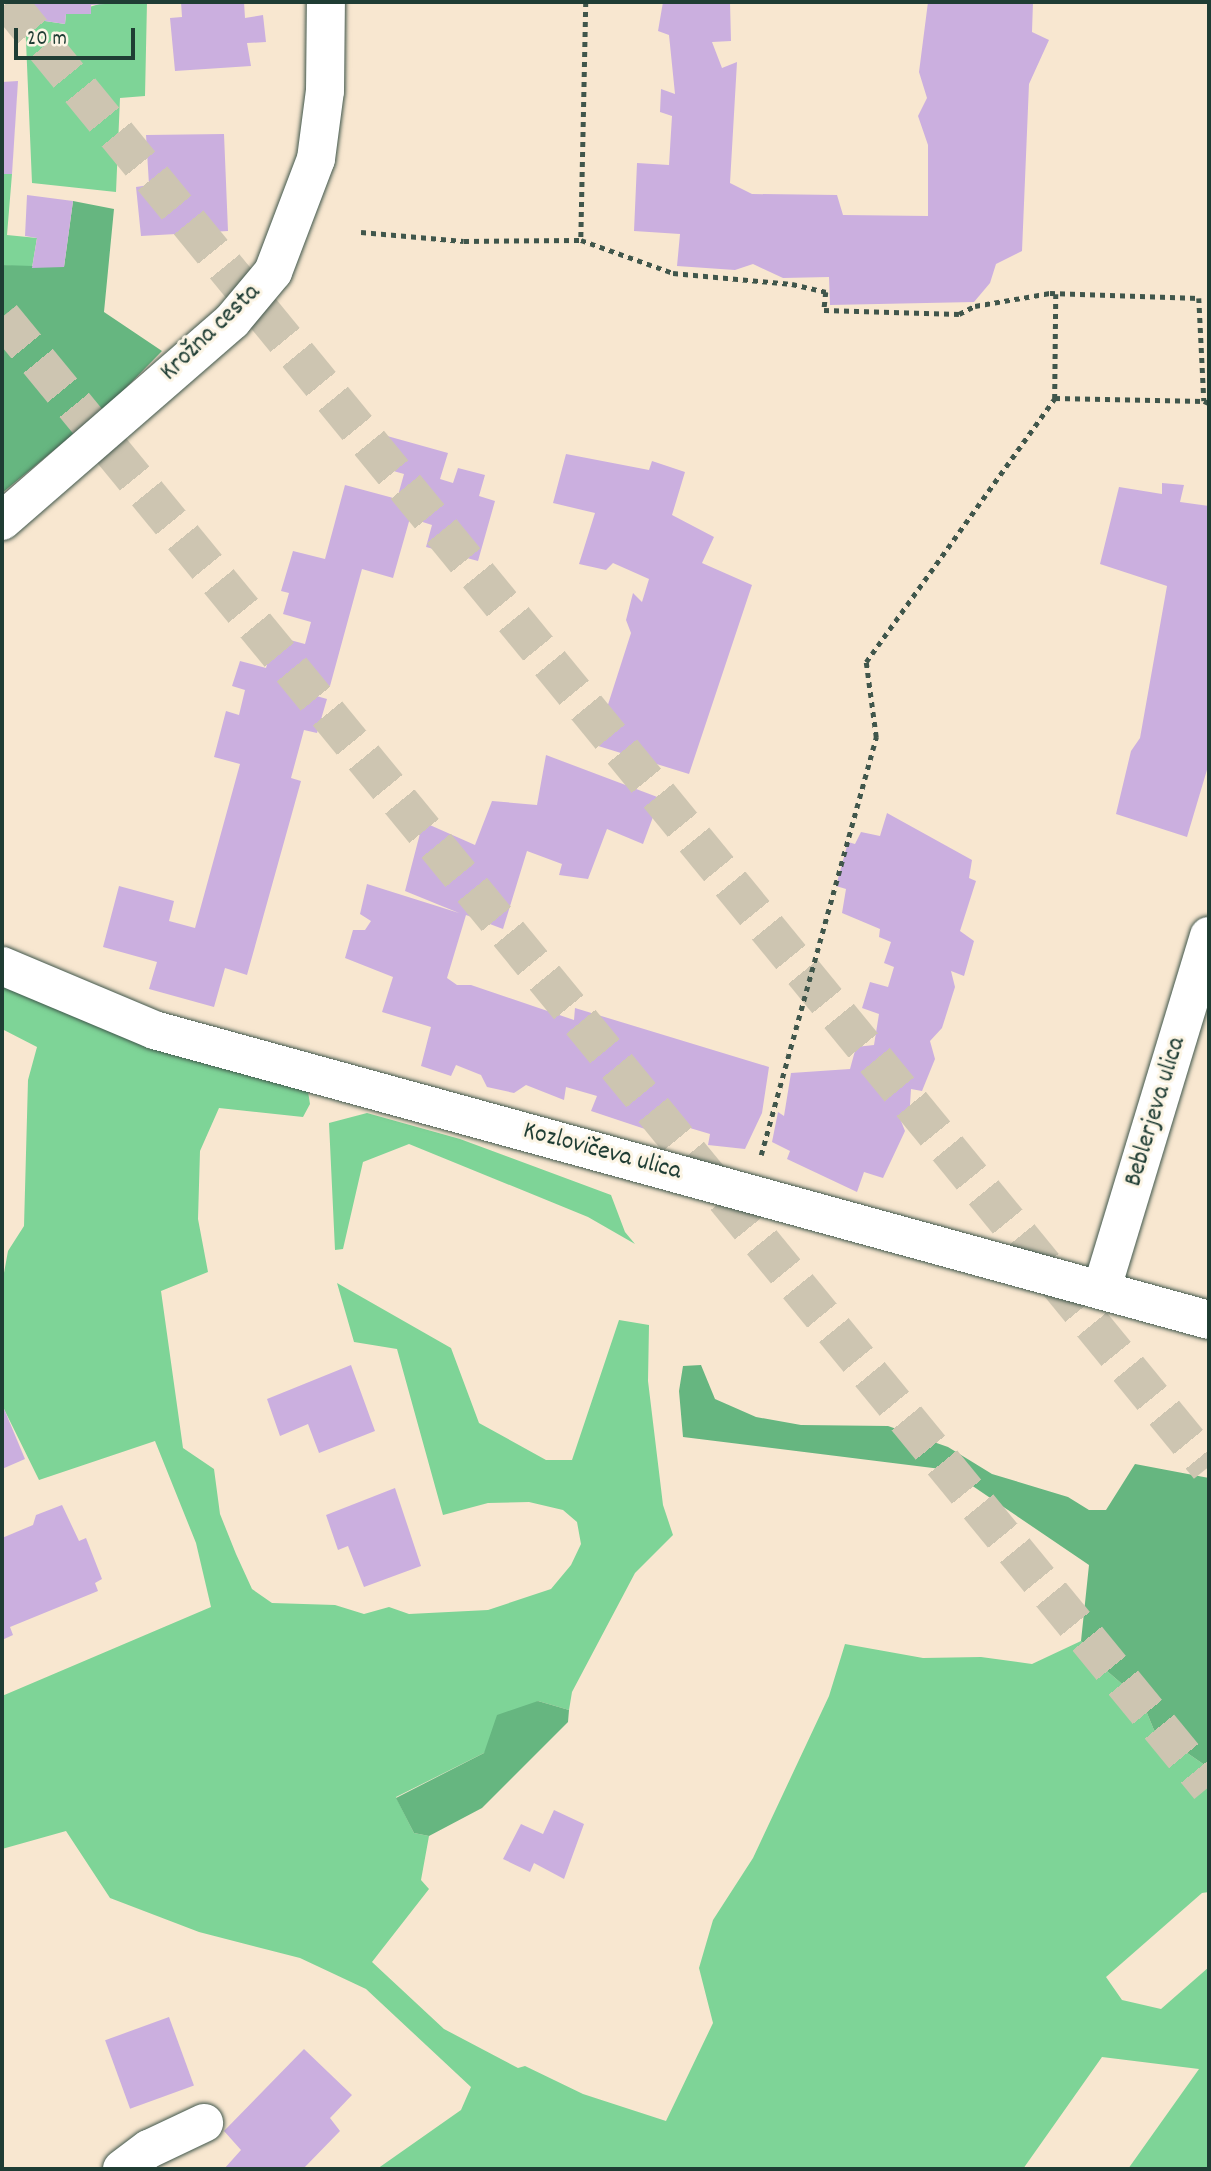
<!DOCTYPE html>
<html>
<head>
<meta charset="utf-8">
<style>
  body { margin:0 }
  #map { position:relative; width:1211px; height:2171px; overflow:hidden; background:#f8e7d0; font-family:Dekko,sans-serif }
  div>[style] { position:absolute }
  .green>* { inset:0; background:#7ed497 }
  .forest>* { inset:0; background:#66b680 }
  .building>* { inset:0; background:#cbafdf; transform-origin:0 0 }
  .trunk-tunnel>* { height:38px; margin-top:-19px; transform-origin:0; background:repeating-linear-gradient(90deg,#cdc5b1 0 38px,transparent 0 57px) }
  .path>* { height:4.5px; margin-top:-2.25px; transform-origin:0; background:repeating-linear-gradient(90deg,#40564b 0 5px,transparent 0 10px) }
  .roads { filter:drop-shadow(0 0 2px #40564b) drop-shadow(0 0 2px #40564b) }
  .minor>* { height:38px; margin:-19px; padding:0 19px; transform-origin:19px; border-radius:19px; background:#fff }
  .tertiary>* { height:38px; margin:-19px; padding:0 19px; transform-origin:19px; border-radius:19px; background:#fff }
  span { translate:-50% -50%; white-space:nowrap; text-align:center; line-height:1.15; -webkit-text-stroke:6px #fcf5e5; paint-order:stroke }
  .street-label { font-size:26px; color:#1f3d34 }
  .frame { position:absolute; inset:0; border:4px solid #1f3d34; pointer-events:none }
  .scale { position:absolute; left:14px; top:28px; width:121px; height:32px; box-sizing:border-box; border:4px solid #1f3d34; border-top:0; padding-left:9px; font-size:21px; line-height:24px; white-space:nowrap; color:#1f3d34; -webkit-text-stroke:5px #fcf5e5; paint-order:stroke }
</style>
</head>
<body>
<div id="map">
  <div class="green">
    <i style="clip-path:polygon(106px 2px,147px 2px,145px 96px,120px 98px,116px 192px,32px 183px,25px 18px,65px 24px,66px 14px)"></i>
    <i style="clip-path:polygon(2px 174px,12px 174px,7px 235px,37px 238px,32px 268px,2px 265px)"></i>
    <i style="clip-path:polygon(2px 982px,306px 1079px,310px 1104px,303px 1117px,219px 1108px,200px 1151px,198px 1219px,208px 1272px,161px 1291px,183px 1448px,214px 1469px,220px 1514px,236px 1554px,252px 1589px,272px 1603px,335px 1605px,364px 1614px,389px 1607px,409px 1614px,488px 1610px,551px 1589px,571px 1565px,581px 1544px,577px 1522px,563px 1510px,529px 1502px,488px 1503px,443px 1515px,397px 1349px,354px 1342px,337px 1283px,451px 1348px,479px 1423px,546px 1460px,572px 1460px,619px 1320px,649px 1325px,648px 1381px,663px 1505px,673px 1535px,635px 1573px,572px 1692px,569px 1710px,538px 1701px,484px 1753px,396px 1797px,414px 1833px,429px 1836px,421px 1880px,429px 1889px,372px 1962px,444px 2029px,518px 2068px,525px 2066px,583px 2094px,666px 2121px,713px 2023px,699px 1968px,713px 1920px,753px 1858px,829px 1696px,845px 1644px,923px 1658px,981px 1657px,1032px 1664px,1081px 1641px,1100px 1665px,1142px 1701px,1154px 1730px,1209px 1768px,1209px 1892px,1202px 1893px,1106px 1977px,1122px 2000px,1161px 2009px,1209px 1967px,1209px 2169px,1128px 2169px,1199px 2069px,1102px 2057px,1023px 2169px,377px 2169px,461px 2110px,471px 2087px,366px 1989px,300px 1958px,199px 1932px,110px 1898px,66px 1831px,2px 1849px,2px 1696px,211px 1607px,196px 1543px,155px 1441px,39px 1480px,2px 1405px,2px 1284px,8px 1251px,24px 1226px,28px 1080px,37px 1047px,2px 1029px)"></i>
    <i style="clip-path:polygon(367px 1113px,460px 1139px,611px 1195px,625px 1232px,635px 1244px,588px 1217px,409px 1144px,363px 1162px,343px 1249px,335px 1250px,329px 1123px)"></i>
  </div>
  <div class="forest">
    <i style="clip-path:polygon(73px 201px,114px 209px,104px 312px,162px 351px,110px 404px,2px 493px,2px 265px,64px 267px)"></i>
    <i style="clip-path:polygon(701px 1365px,715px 1399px,756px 1417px,801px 1425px,888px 1426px,948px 1447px,992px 1474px,1068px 1497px,1089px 1510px,1106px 1510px,1135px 1464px,1209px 1478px,1209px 1768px,1154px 1730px,1142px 1701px,1100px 1665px,1081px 1641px,1089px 1565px,949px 1470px,683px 1437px,679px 1391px,683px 1366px)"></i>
    <i style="clip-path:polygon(538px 1701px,569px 1710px,568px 1722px,482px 1808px,429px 1836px,414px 1833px,396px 1798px,484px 1753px,497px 1715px)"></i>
  </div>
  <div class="building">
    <i style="clip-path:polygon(24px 2px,105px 2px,105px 4px,91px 5px,91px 14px,66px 14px,65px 24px,25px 18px)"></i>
    <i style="clip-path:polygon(181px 2px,244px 2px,245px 18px,263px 15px,266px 42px,247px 43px,251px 66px,175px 71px,170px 18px,182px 17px)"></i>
    <i style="clip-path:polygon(663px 2px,730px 2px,731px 41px,712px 42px,722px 68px,737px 62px,730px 183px,752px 194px,837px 195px,843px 215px,928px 216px,928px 145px,918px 116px,927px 98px,919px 72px,928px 2px,1033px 2px,1032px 32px,1049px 40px,1029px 84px,1022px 251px,996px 264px,990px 283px,974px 302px,830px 305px,829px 277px,783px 278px,753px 264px,735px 270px,677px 266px,680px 234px,634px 231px,637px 163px,669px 165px,672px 116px,660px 112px,661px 89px,675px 94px,669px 35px,658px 31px)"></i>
    <i style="clip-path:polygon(18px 81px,12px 174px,2px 174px,2px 82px)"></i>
    <i style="clip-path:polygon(224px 134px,228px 231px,141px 236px,136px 187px,149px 185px,146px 135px)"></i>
    <i style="clip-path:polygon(27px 195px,73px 201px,64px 267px,32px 268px,37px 238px,25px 236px)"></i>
    <i style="clip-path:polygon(380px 434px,448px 453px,440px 479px,453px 483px,458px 468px,485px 475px,479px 496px,495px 501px,478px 561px,426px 547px,432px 525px,410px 518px,393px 578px,362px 569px,330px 686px,317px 682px,313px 695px,327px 699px,317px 733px,304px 730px,291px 778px,301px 781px,247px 975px,225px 968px,214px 1007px,149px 989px,157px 962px,103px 947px,119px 886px,174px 901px,169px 921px,195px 928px,240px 764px,214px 757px,226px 711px,239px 715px,245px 690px,232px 686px,240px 661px,266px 668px,275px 636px,305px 644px,311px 622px,283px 614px,289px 593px,281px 591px,293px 551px,325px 559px,345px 485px,397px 499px,404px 474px,372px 465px)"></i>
    <i style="clip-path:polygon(566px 454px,649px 470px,652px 461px,685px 472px,672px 515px,714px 537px,702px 563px,752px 585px,689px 774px,595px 745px,631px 633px,626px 620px,633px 593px,642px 602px,649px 579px,613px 563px,606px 570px,579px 564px,595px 513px,553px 503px)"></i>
    <i style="clip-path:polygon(1162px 483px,1184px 485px,1180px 502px,1209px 506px,1209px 763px,1187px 837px,1116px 814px,1131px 751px,1140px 738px,1167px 586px,1100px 564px,1119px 487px,1162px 494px)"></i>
    <i style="clip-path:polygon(546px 755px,660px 798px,643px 844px,607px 829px,588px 879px,559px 875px,562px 864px,527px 851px,503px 929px,466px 915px,447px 978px,457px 985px,471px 985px,574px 1020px,575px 1008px,769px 1067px,762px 1113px,745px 1149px,708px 1145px,710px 1134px,673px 1123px,666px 1136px,591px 1111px,597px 1096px,566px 1087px,564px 1100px,526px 1085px,514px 1093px,487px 1087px,481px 1075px,456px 1065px,451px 1076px,421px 1066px,431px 1027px,382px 1012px,393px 977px,345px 958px,353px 930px,365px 930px,371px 921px,360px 914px,367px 884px,459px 913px,405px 891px,423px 822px,475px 845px,492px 801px,537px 805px)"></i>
    <i style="clip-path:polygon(887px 813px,972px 860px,969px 878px,976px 881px,960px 931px,974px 941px,964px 976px,951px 971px,955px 987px,942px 1028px,930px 1041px,935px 1059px,922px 1091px,911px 1089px,909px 1120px,899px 1116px,905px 1131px,883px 1178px,864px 1172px,857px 1192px,787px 1159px,790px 1151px,772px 1142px,778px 1112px,784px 1116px,791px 1073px,850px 1069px,856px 1047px,874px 1045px,879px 1014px,862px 1008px,870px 982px,888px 987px,894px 967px,884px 963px,891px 942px,879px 937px,880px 929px,842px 913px,846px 889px,836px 886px,848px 842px,855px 844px,861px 832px,880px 836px)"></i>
    <i style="clip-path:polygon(351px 1365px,375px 1431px,319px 1453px,308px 1424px,280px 1436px,267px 1399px)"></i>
    <i style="clip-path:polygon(2px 1404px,25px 1459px,2px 1469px)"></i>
    <i style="clip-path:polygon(395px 1488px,421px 1566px,364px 1587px,348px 1546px,338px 1550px,326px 1515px)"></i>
    <i style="clip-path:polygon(62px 1505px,79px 1541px,86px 1538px,102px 1579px,95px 1583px,98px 1591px,10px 1627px,13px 1635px,2px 1640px,2px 1538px,33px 1525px,36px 1515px)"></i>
    <i style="clip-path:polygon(554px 1810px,584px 1824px,564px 1879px,534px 1863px,530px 1872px,503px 1859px,521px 1824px,543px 1834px)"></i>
    <i style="left:169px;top:2017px;width:73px;height:68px;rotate:70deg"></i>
    <i style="clip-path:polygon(304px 2049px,352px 2095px,330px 2118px,340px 2131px,303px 2169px,224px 2169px,241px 2150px,224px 2131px)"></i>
  </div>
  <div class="trunk-tunnel">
    <i style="left:8px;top:2px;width:1894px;rotate:50.66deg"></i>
    <i style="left:2px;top:317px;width:1902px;rotate:50.61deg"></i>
  </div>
  <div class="path">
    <i style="left:586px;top:2px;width:238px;rotate:91.2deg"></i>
    <i style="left:581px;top:240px;width:98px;rotate:19.7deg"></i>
    <i style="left:673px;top:273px;width:120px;rotate:5.3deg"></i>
    <i style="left:792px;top:284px;width:35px;rotate:13deg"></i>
    <i style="left:826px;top:292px;width:18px;rotate:96deg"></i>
    <i style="left:824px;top:310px;width:135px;rotate:1.7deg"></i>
    <i style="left:959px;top:314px;width:18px;rotate:-27deg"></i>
    <i style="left:975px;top:306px;width:76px;rotate:-9.8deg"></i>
    <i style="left:1050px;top:293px;width:149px;rotate:1.9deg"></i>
    <i style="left:1199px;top:298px;width:103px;rotate:87.2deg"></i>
    <i style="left:1204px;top:401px;width:5px;rotate:22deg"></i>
    <i style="left:361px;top:232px;width:103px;rotate:5deg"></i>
    <i style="left:464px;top:241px;width:117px;rotate:-0.5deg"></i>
    <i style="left:1056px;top:294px;width:104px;rotate:90.6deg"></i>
    <i style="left:1055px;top:398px;width:149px;rotate:1.2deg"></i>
    <i style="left:761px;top:1155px;width:434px;rotate:-74.6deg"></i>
    <i style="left:876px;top:737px;width:76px;rotate:-97.6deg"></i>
    <i style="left:866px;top:662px;width:325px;rotate:-54.4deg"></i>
  </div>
  <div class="roads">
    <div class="minor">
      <i style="left:2px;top:966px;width:165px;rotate:22.8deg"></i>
      <i style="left:154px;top:1030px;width:1094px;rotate:15.37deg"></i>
      <i style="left:1102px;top:1288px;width:368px;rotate:-73.1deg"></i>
      <i style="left:122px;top:2169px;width:34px;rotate:-37deg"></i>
      <i style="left:149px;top:2149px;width:61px;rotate:-25.3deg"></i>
    </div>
    <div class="tertiary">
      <i style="left:2px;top:521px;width:305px;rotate:-41deg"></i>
      <i style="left:232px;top:321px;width:64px;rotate:-50.1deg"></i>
      <i style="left:273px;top:272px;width:121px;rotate:-69.2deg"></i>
      <i style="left:316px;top:159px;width:69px;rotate:-82.5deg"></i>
      <i style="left:325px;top:91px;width:89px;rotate:-89.4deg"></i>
    </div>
  </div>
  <div class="street-label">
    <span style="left:211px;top:333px;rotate:-44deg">Krožna cesta</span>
    <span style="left:1156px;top:1112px;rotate:-73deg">Beblerjeva ulica</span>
    <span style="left:602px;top:1152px;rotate:15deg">Kozlovičeva ulica</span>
  </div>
  <div class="frame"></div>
  <div class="scale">20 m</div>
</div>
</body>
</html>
